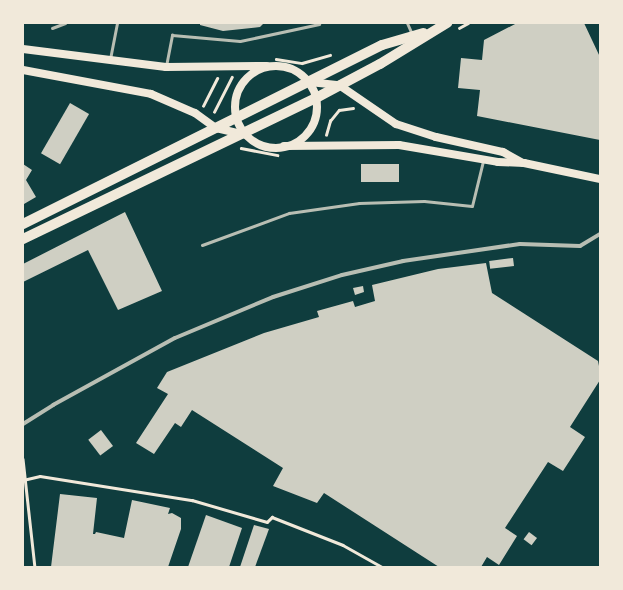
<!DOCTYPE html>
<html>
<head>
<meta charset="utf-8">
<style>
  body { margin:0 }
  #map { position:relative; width:623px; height:590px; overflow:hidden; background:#0f3d3e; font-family:"Asap Condensed",sans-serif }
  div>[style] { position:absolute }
  .building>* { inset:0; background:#cfcfc3; transform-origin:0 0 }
  .path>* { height:2.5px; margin:-1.25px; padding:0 1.25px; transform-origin:1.25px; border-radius:1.25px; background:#f1e9da }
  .service>* { height:3px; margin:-1.5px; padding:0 1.5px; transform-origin:1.5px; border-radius:1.5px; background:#b8beb3 }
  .minor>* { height:4px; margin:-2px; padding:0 2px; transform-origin:2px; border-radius:2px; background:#b8beb3 }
  .secondary>* { height:8px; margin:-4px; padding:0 4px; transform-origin:4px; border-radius:4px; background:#f1e9da }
  .secondary>.ring { margin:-4px; padding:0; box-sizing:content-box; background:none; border:8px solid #f1e9da; border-radius:50% }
  .primary>* { height:10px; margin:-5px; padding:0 5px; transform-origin:5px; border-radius:5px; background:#f1e9da }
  span { translate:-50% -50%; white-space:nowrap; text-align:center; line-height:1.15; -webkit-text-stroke:3px #f1e9da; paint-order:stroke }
  .frame { position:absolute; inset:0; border:24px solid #f1e9da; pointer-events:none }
</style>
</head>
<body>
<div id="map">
  <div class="building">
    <i style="clip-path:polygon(200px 23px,264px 23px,260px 27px,223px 31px,200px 25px)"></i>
    <i style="clip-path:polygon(517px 23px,584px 23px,600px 57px,600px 140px,477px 116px,480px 90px,458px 88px,461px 58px,482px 60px,484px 40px)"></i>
    <i style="left:70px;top:103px;width:22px;height:58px;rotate:30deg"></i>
    <i style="clip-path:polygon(23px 164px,32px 170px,26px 180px,36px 197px,24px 204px)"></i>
    <i style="left:361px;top:164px;width:38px;height:18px"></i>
    <i style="clip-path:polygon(125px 212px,162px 291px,118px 310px,88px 250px,23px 282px,23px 264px)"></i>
    <i style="left:513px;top:258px;width:8px;height:24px;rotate:83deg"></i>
    <i style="clip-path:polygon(486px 263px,492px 293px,598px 361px,600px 371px,600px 380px,570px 427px,585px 437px,563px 471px,548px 462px,505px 528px,517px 536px,499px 565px,487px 557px,481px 567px,439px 567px,324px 493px,317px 503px,273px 486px,283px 468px,192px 410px,181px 427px,175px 423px,154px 454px,136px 443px,168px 394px,157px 388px,167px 372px,264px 333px,319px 317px,317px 311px,353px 301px,355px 307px,375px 301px,372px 285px,438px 269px)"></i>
    <i style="clip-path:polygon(363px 286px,364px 292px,355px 295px,353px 288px)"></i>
    <i style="left:101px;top:430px;width:20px;height:16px;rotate:53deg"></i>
    <i style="clip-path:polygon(60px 494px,97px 498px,93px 534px,95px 534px,96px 532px,124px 538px,132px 500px,170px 508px,168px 514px,172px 513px,181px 518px,181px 529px,168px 567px,51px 567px)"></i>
    <i style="clip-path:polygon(206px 515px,242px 528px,229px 567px,188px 567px)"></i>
    <i style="clip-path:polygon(254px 525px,269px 529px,255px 567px,240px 567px)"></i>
    <i style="left:529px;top:532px;width:10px;height:9px;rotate:37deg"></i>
  </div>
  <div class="path">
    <i style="left:459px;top:28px;width:10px;rotate:-29deg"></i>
    <i style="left:276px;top:59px;width:26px;rotate:9deg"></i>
    <i style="left:302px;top:63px;width:29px;rotate:-16deg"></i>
    <i style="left:203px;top:106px;width:31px;rotate:-63deg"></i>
    <i style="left:214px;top:112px;width:39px;rotate:-63deg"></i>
    <i style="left:326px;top:135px;width:15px;rotate:-74deg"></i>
    <i style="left:330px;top:121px;width:14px;rotate:-51deg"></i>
    <i style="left:339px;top:110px;width:14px;rotate:-8deg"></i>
    <i style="left:241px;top:148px;width:37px;rotate:11deg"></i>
    <i style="left:23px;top:459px;width:109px;rotate:83.7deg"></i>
    <i style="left:23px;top:480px;width:17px;rotate:-13deg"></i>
    <i style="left:40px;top:476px;width:154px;rotate:9deg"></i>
    <i style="left:192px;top:500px;width:78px;rotate:16.3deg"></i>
    <i style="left:267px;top:522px;width:7px;rotate:-45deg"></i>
    <i style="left:272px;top:517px;width:76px;rotate:21.5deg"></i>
    <i style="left:343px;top:545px;width:45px;rotate:29.4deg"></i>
  </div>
  <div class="service">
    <i style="left:407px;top:23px;width:12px;rotate:66deg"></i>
    <i style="left:52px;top:28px;width:14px;rotate:-21deg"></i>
    <i style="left:110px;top:59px;width:37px;rotate:-79deg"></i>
    <i style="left:166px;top:66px;width:32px;rotate:-79deg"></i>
    <i style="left:172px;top:35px;width:68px;rotate:5deg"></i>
    <i style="left:240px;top:41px;width:81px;rotate:-12.1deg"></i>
    <i style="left:202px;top:245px;width:93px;rotate:-20.2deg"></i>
    <i style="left:289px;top:213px;width:71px;rotate:-8.1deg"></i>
    <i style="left:359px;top:203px;width:65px;rotate:-1.8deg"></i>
    <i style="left:424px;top:201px;width:48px;rotate:5.9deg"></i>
    <i style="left:472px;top:206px;width:46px;rotate:-76.3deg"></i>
  </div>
  <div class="minor">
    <i style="left:23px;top:424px;width:36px;rotate:-32deg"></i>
    <i style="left:53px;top:405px;width:139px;rotate:-28.8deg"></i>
    <i style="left:175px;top:338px;width:106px;rotate:-22.7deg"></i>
    <i style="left:273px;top:297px;width:72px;rotate:-17.7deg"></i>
    <i style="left:342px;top:275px;width:63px;rotate:-12.9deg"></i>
    <i style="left:403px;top:261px;width:118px;rotate:-8.3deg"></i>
    <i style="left:520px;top:244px;width:60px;rotate:1.9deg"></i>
    <i style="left:580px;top:246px;width:23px;rotate:-31deg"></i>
  </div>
  <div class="secondary">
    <i style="left:23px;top:49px;width:144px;rotate:7.2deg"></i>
    <i style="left:166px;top:67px;width:101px;rotate:-0.6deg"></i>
    <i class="ring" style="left:235px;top:66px;width:74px;height:74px"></i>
    <i style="left:23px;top:70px;width:130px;rotate:10.6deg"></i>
    <i style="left:151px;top:94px;width:48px;rotate:23.4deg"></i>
    <i style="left:195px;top:113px;width:26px;rotate:36deg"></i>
    <i style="left:216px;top:128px;width:28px;rotate:13deg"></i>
    <i style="left:309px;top:82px;width:30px;rotate:6deg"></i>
    <i style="left:339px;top:85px;width:69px;rotate:34.4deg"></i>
    <i style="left:396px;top:124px;width:42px;rotate:18deg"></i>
    <i style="left:436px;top:137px;width:69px;rotate:12.6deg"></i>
    <i style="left:503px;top:152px;width:21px;rotate:29deg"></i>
    <i style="left:284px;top:146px;width:115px;rotate:-0.5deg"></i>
    <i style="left:399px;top:145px;width:100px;rotate:9.7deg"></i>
    <i style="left:498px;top:162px;width:26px;rotate:2deg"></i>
    <i style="left:524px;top:163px;width:78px;rotate:11.9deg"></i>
  </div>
  <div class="primary">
    <i style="left:23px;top:224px;width:401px;rotate:-26.5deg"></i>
    <i style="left:382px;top:45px;width:43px;rotate:-16.3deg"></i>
    <i style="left:23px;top:239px;width:325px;rotate:-25.7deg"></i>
    <i style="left:316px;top:98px;width:72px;rotate:-28deg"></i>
    <i style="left:380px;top:64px;width:79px;rotate:-31.5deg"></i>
  </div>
  <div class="frame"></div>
</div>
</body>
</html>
